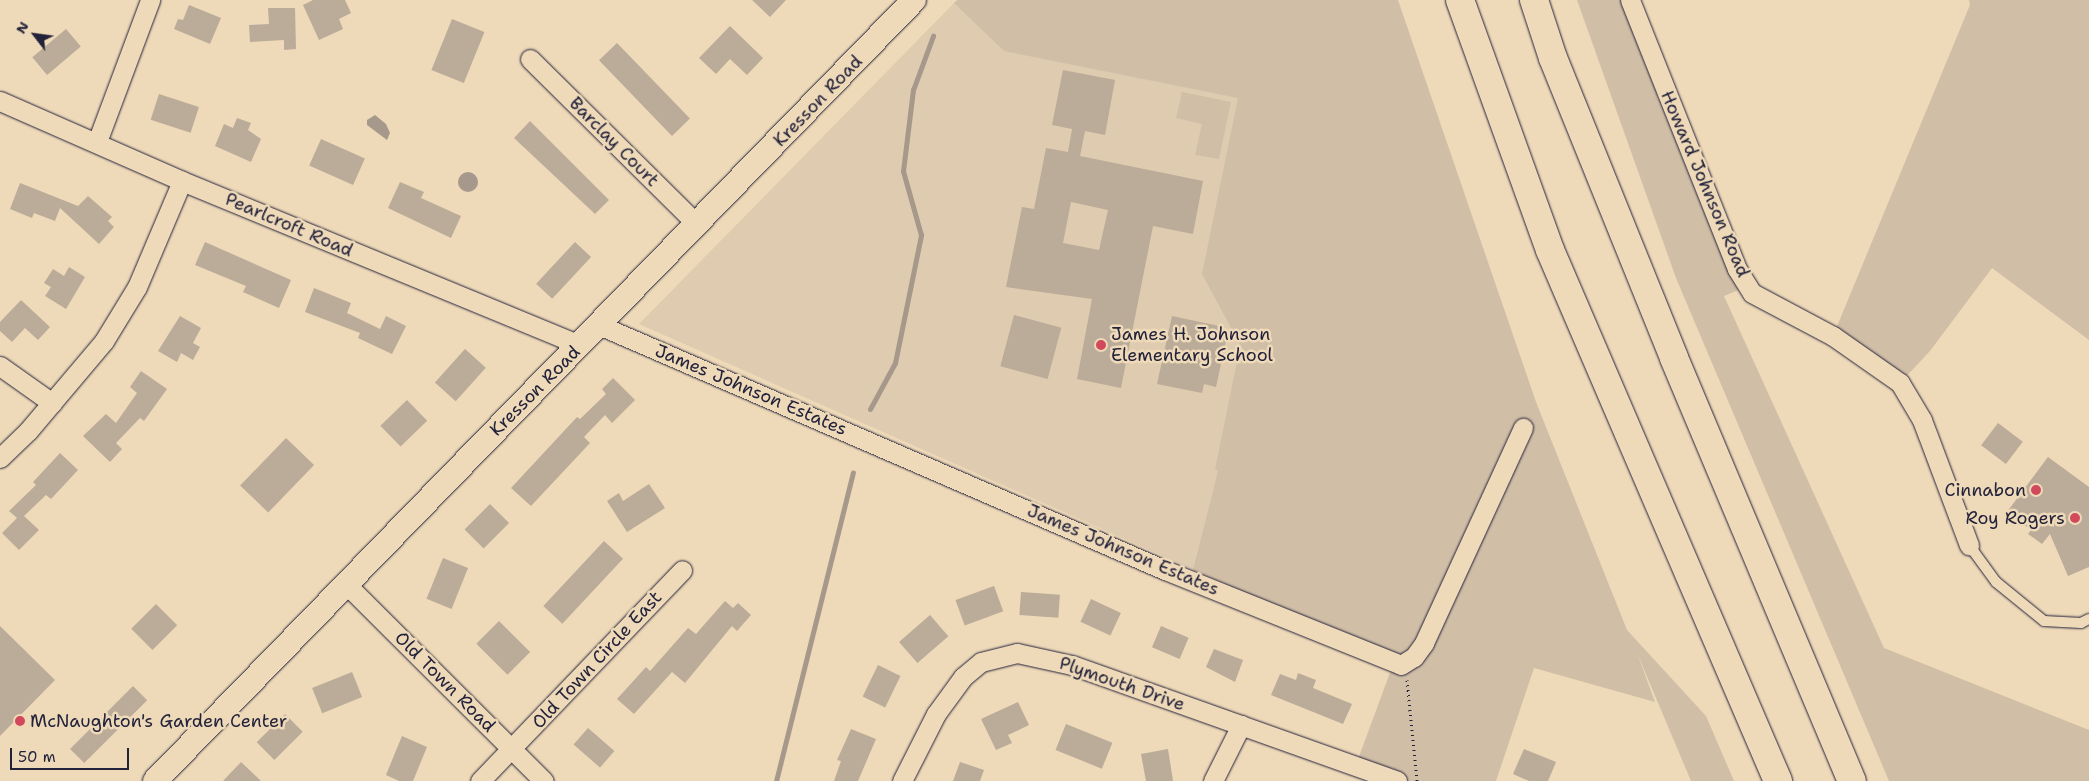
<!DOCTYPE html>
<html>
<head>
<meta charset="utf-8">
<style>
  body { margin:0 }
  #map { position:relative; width:2089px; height:781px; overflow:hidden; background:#eed9b8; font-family:"Shantell Sans",sans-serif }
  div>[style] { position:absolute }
  .built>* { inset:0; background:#dfcbaf }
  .green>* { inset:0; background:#d1bea6 }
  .water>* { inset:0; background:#a6988b }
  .round { border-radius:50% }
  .stream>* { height:5px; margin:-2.5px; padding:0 2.5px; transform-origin:2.5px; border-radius:2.5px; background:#a6988b }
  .building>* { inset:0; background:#bbab99; transform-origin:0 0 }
  .path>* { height:3px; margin-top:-1.5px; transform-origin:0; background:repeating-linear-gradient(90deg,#22223b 0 1px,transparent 0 5px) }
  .roads { filter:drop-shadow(0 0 1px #22223b) drop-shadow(0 0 1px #22223b) }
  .service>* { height:10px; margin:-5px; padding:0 5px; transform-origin:5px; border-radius:5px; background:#eed9b8 }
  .minor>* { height:19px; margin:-9.5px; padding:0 9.5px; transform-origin:9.5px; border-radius:9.5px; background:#eed9b8 }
  .tertiary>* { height:24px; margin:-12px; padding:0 12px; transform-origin:12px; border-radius:12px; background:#eed9b8 }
  .motorway>* { height:28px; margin:-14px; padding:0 14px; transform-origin:14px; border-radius:14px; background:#eed9b8 }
  .dots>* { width:14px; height:14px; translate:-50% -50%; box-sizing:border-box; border:2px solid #eed9b8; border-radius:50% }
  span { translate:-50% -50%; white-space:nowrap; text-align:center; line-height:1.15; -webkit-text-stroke:5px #eed9b8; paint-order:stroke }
  .street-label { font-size:18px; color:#22223b }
  .poi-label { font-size:18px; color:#22223b }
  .left { translate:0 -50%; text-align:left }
  .right { translate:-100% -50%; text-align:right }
  .north { position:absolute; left:10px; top:10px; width:50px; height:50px; -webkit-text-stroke:4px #eed9b8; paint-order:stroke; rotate:300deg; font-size:14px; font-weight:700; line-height:20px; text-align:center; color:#22223b }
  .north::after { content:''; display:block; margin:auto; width:18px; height:22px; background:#22223b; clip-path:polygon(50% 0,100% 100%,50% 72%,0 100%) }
  .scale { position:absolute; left:10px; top:748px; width:119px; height:22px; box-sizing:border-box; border:2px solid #22223b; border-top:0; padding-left:6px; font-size:15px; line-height:18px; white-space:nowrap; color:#22223b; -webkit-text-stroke:4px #eed9b8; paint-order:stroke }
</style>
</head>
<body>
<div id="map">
  <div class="built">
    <i style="clip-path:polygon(957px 0,1398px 0,1396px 659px,639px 324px)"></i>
  </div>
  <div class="green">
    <i style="clip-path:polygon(958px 0,1398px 0,1536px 402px,1627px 630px,1706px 716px,1734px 781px,1691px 781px,1637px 653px,1655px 702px,1534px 668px,1496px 781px,1377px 781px,1353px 773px,1395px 659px,1193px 570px,1218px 471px,1215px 469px,1238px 357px,1243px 360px,1244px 352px,1202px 274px,1238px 98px,1004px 51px,954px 3px)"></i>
    <i style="clip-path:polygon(1577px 0,1629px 0,1748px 286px,1724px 296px,1884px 648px,2089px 730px,2089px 781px,1889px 781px,1676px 278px)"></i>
    <i style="clip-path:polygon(1969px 0,2089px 0,2089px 340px,1992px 268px,1930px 351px,1900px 383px,1833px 336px,1970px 5px)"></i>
    <i style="clip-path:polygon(1182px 92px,1231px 102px,1219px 159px,1195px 155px,1202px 124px,1176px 118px)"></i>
  </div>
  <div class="water">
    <i style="clip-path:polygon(375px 115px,386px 124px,390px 133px,387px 140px,367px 125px,367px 120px)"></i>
    <i class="round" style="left:458px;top:172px;width:20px;height:20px"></i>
  </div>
  <div class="stream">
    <i style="left:870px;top:409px;width:52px;rotate:-61.5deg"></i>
    <i style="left:895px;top:363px;width:131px;rotate:-78.5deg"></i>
    <i style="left:921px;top:235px;width:66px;rotate:-105.7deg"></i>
    <i style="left:903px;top:171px;width:82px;rotate:-83deg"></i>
    <i style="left:913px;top:90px;width:58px;rotate:-69.7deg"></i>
    <i style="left:776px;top:781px;width:318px;rotate:-76deg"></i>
  </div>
  <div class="building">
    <i style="clip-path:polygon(313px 0,345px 0,351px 13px,339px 19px,343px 29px,319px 40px,303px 5px)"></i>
    <i style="clip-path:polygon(752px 0,786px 0,770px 17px)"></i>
    <i style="clip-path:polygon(189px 5px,221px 18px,210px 44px,174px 29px,178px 19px,183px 20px)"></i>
    <i style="clip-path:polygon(268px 8px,295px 8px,296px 49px,284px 50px,284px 40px,250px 42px,249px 25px,269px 24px)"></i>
    <i style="left:452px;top:19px;width:35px;height:55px;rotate:22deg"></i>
    <i style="clip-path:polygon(730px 26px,763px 58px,747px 75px,730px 59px,716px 74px,699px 58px)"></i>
    <i style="left:66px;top:29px;width:23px;height:44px;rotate:50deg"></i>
    <i style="left:617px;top:43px;width:105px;height:25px;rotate:46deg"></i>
    <i style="clip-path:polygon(evenodd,1063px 70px,1115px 80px,1105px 135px,1085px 131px,1080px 156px,1203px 181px,1193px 234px,1153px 226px,1121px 388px,1077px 379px,1092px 299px,1006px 287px,1022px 207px,1034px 209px,1046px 148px,1068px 152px,1072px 129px,1052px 125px,1063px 70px,1071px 202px,1108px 210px,1099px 250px,1063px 243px,1071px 202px)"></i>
    <i style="left:159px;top:94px;width:42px;height:27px;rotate:18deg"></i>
    <i style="clip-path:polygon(237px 118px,251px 123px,248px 130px,261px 139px,251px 162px,215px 146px,224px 124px,233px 128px)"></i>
    <i style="clip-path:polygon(530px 121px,609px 200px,595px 214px,514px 138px)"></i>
    <i style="left:321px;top:139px;width:48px;height:29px;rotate:24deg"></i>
    <i style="clip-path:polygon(400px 182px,424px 192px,421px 198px,461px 216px,451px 238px,388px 208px)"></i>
    <i style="clip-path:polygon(20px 183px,78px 206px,88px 196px,112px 217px,108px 221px,114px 227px,99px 244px,60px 208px,55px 221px,34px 213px,32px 218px,10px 209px)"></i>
    <i style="clip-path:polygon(205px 242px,291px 280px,279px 308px,243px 292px,246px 286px,195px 265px)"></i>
    <i style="left:575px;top:242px;width:22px;height:57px;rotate:43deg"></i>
    <i style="clip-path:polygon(69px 267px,85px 277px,66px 309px,45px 296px,51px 287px,44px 283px,53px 269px,64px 276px)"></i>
    <i style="clip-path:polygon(314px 288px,351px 303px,347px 313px,380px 329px,386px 316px,406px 326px,392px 354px,358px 338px,360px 333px,305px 312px)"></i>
    <i style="clip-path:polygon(21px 300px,50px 327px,38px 340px,25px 328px,12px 342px,0 331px,0 322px)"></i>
    <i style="left:1014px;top:315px;width:49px;height:53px;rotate:15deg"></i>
    <i style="clip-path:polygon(180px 316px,201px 328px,193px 343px,200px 347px,193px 360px,181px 353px,177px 362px,158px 351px)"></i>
    <i style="clip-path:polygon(1172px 316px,1219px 326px,1217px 334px,1227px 336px,1216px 387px,1204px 384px,1202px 393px,1157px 384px)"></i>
    <i style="left:465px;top:349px;width:28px;height:45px;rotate:42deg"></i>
    <i style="clip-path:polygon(141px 371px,167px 389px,144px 421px,140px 418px,116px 443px,122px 449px,110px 462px,83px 436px,106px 414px,116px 423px,137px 393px,130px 387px)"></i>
    <i style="clip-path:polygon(613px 378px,635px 400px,612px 423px,605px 415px,584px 437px,590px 443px,531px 506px,511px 488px,577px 417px,580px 419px,606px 394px,602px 389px)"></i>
    <i style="left:407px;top:400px;width:29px;height:37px;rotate:46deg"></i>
    <i style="left:1998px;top:423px;width:31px;height:28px;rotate:37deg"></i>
    <i style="left:286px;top:438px;width:39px;height:66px;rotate:44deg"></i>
    <i style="clip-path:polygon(60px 453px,78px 470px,51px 499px,46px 495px,24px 516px,39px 530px,19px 550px,2px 533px,17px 518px,9px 511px,36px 485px,33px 482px)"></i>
    <i style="clip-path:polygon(2048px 457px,2089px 487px,2089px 567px,2068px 576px,2050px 534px,2042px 544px,2028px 534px,2031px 530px,2007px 512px)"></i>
    <i style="clip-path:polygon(649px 484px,665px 508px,627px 532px,607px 501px,619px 493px,623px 501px)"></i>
    <i style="left:490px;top:504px;width:27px;height:36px;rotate:45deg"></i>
    <i style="left:604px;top:541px;width:26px;height:89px;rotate:43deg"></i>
    <i style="left:443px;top:558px;width:27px;height:44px;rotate:22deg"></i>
    <i style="left:994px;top:586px;width:27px;height:41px;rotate:70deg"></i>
    <i style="left:1021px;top:592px;width:39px;height:23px;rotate:4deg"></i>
    <i style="left:1091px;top:599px;width:33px;height:25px;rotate:25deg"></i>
    <i style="clip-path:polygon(725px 601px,733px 608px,738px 603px,751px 615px,737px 631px,732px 626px,685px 683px,672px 672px,634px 714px,617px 699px,646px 667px,650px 671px,688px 628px,696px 634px)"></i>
    <i style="left:156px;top:604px;width:30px;height:35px;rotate:45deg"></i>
    <i style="left:930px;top:615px;width:28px;height:41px;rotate:49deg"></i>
    <i style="left:499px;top:621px;width:44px;height:32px;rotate:45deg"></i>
    <i style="clip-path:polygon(0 626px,55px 680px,0 736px)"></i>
    <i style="left:1161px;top:626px;width:30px;height:23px;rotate:23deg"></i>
    <i style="clip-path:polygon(1214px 649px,1243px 660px,1235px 682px,1206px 667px)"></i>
    <i style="left:878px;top:665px;width:25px;height:35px;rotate:26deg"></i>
    <i style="left:352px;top:672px;width:27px;height:43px;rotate:68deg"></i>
    <i style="clip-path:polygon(1298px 673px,1316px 680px,1313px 688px,1352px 704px,1343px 724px,1271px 695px,1280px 674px,1296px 680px)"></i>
    <i style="left:133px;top:686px;width:20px;height:89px;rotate:45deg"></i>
    <i style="clip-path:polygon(1018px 702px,1029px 725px,1008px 735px,1012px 743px,996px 750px,981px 719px)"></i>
    <i style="left:285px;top:714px;width:25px;height:40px;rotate:45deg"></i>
    <i style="left:1066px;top:724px;width:50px;height:28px;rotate:22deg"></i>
    <i style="left:588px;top:728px;width:35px;height:22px;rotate:41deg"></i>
    <i style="clip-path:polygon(851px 729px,876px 739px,858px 781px,834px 781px,841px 761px,837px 760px)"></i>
    <i style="clip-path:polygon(402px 736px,427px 747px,413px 781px,399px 781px,386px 775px)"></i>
    <i style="clip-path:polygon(1168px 749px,1173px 781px,1146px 781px,1141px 754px)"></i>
    <i style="clip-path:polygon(1524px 749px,1556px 762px,1548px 781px,1529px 781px,1513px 774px)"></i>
    <i style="clip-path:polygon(241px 762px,261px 781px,223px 781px)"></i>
    <i style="clip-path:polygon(960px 762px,984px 770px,980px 781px,953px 781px)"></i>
  </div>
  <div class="path">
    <i style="left:1407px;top:680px;width:101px;rotate:84.3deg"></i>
  </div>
  <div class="roads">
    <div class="service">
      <i style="left:1969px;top:545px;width:46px;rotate:53.9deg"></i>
      <i style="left:1996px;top:582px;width:62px;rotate:39.1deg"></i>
      <i style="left:2044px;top:621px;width:37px;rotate:3deg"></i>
      <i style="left:2081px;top:623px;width:9px;rotate:-27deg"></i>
    </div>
    <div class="minor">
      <i style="left:1630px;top:0;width:289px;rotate:68.3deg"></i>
      <i style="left:1737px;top:269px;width:28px;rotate:58deg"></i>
      <i style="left:1752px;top:293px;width:92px;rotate:28deg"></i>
      <i style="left:1833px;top:336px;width:82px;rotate:35deg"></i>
      <i style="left:1900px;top:383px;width:43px;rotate:59.3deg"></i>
      <i style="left:1922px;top:420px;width:134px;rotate:69.4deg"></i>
      <i style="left:530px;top:59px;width:236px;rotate:44.7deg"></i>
      <i style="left:0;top:101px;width:199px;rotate:23.7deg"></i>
      <i style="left:182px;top:181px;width:430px;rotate:22.4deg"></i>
      <i style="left:97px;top:142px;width:152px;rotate:-69.5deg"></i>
      <i style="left:599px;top:325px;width:617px;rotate:23.41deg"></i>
      <i style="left:1165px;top:570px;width:254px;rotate:21.9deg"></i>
      <i style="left:1401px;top:665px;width:15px;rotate:-32deg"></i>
      <i style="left:1414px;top:657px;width:17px;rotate:-54deg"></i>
      <i style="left:1424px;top:643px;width:237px;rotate:-65.3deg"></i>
      <i style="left:0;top:366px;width:64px;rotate:35.4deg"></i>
      <i style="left:0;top:458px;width:39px;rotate:-44deg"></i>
      <i style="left:28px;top:431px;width:118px;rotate:-49.8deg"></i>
      <i style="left:104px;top:341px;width:63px;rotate:-58.6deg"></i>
      <i style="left:137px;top:287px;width:115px;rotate:-67deg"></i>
      <i style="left:346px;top:584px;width:279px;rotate:44.9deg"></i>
      <i style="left:480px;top:781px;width:292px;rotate:-46.2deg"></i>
      <i style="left:902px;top:781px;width:75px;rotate:-63.1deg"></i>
      <i style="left:936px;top:714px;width:46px;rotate:-53.9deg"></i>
      <i style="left:963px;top:677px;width:23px;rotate:-40deg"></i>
      <i style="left:981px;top:662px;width:37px;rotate:-14deg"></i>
      <i style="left:1017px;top:653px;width:56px;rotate:12.3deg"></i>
      <i style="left:1072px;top:665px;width:345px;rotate:19.6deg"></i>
      <i style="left:1213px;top:781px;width:63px;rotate:-63.4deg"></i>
    </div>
    <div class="tertiary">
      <i style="left:155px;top:781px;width:1089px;rotate:-45.82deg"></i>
    </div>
    <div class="motorway">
      <i style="left:1460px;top:0;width:266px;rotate:70.2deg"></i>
      <i style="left:1550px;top:250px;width:578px;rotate:66.76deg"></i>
      <i style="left:1534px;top:0;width:61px;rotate:71.9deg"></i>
      <i style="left:1553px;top:58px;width:323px;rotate:68deg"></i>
      <i style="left:1674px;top:358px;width:459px;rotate:67.2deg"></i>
    </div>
  </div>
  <div class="dots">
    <i style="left:1101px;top:345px;background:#d1495b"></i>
    <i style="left:2036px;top:490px;background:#d1495b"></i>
    <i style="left:2075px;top:518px;background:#d1495b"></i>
    <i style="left:20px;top:721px;background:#d1495b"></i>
  </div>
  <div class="street-label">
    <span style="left:818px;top:101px;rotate:-46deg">Kresson Road</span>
    <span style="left:614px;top:142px;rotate:45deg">Barclay Court</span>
    <span style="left:1705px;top:184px;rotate:67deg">Howard Johnson Road</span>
    <span style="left:289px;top:225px;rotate:23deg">Pearlcroft Road</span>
    <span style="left:751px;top:390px;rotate:23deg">James Johnson Estates</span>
    <span style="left:535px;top:391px;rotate:-45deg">Kresson Road</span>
    <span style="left:1123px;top:550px;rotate:23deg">James Johnson Estates</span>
    <span style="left:597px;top:660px;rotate:-47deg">Old Town Circle East</span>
    <span style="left:445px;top:682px;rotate:45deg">Old Town Road</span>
    <span style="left:1122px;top:684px;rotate:19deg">Plymouth Drive</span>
  </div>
  <div class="poi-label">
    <span class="left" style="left:1111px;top:345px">James H. Johnson<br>Elementary School</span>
    <span class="right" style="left:2026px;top:490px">Cinnabon</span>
    <span class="right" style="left:2065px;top:518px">Roy Rogers</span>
    <span class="left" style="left:30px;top:721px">McNaughton's Garden Center</span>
  </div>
  <div class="north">N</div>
  <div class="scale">50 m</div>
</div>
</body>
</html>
